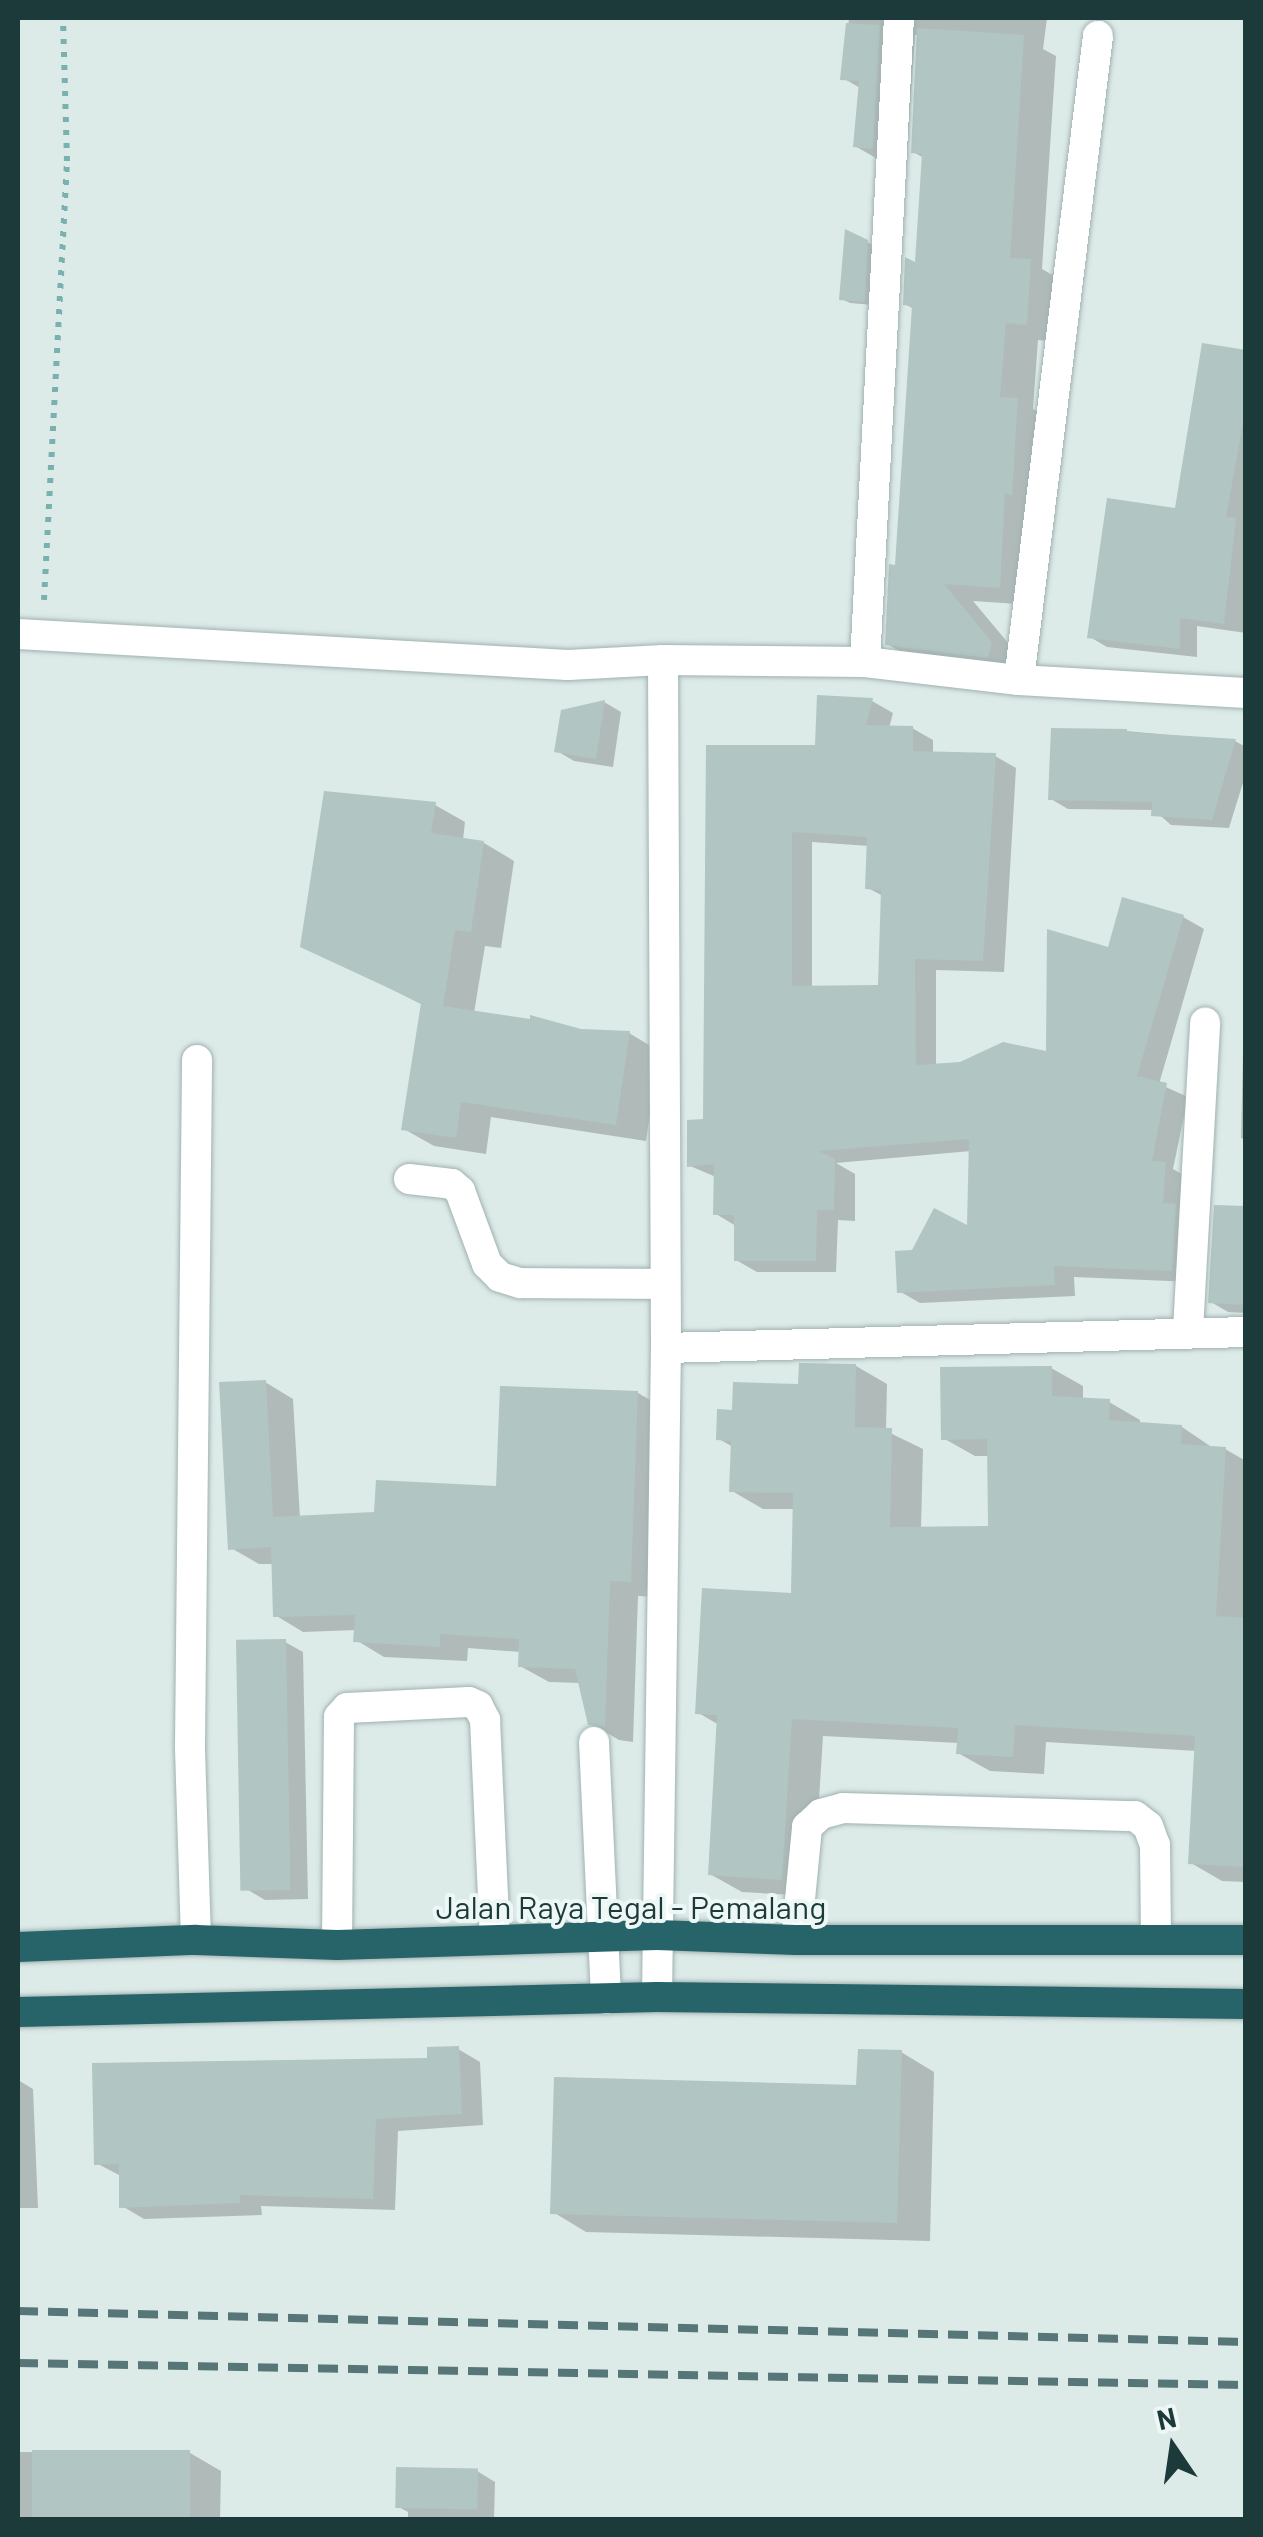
<!DOCTYPE html>
<html>
<head>
<meta charset="utf-8">
<style>
  body { margin:0 }
  #map { position:relative; width:1263px; height:2537px; overflow:hidden; background:#dceae8; font-family:Barlow,sans-serif }
  div>[style] { position:absolute }
  .shadow>* { inset:0; background:#0003 }
  .building>* { inset:0; background:#b1c5c2; transform-origin:0 0 }
  .path>* { height:6px; margin-top:-3px; transform-origin:0; background:repeating-linear-gradient(90deg,#79b1b0 0 5px,transparent 0 13px) }
  .roads { filter:drop-shadow(0 0 2px #9fb2b1) drop-shadow(0 0 2px #9fb2b1) }
  .minor>* { height:30px; margin:-15px; padding:0 15px; transform-origin:15px; border-radius:15px; background:#fff }
  .highway>* { height:30px; margin:-15px; padding:0 15px; transform-origin:15px; border-radius:15px; background:#266469 }
  .rail>* { height:8px; margin-top:-4px; transform-origin:0; background:repeating-linear-gradient(90deg,#567677 0 20px,transparent 0 30px) }
  span { translate:-50% -50%; white-space:nowrap; text-align:center; line-height:1.15; -webkit-text-stroke:8px #edf7f5; paint-order:stroke }
  .street-label { font-size:32px; color:#1d3a3b }
  .frame { position:absolute; inset:0; border:20px solid #1d3a3b; pointer-events:none }
  .north { position:absolute; left:1123px; top:2397px; width:100px; height:100px; -webkit-text-stroke:8px #edf7f5; paint-order:stroke; rotate:347deg; font-size:28px; font-weight:700; line-height:40px; text-align:center; color:#1d3a3b }
  .north::after { content:''; display:block; margin:auto; width:35px; height:45px; background:#1d3a3b; clip-path:polygon(50% 0,100% 100%,50% 72%,0 100%) }
</style>
</head>
<body>
<div id="map">
  <div class="shadow">
    <i style="clip-path:polygon(849px 18px,1047px 18px,1043px 49px,1056px 56px,1042px 269px,1063px 281px,1059px 342px,1038px 340px,1033px 409px,1051px 419px,1033px 605px,973px 601px,1024px 662px,1021px 675px,920px 663px,887px 644px,897px 567px,914px 309px,905px 304px,917px 266px,924px 158px,913px 152px,919px 35px,915px 35px,906px 167px,888px 165px,855px 146px,860px 88px,843px 78px)"></i>
    <i style="clip-path:polygon(867px 242px,876px 247px,873px 305px,850px 303px,842px 299px)"></i>
    <i style="clip-path:polygon(1246px 353px,1246px 633px,1197px 626px,1197px 657px,1107px 647px,1090px 637px,1177px 511px)"></i>
    <i style="clip-path:polygon(evenodd,872px 701px,893px 713px,889px 728px,912px 728px,933px 740px,933px 754px,995px 756px,1016px 768px,1004px 972px,936px 970px,936px 1066px,1049px 1054px,1109px 950px,1183px 917px,1204px 929px,1159px 1084px,1188px 1097px,1173px 1169px,1187px 1177px,1193px 1282px,1074px 1277px,1075px 1296px,920px 1303px,899px 1291px,914px 1253px,970px 1228px,971px 1151px,836px 1163px,855px 1174px,855px 1221px,838px 1220px,836px 1272px,757px 1272px,736px 1260px,736px 1226px,716px 1214px,716px 1177px,690px 1166px,706px 1122px,708px 747px,817px 747px,872px 701px,812px 842px,869px 846px,868px 888px,883px 896px,881px 987px,812px 988px,812px 842px)"></i>
    <i style="clip-path:polygon(604px 702px,621px 712px,613px 767px,574px 761px,557px 751px)"></i>
    <i style="clip-path:polygon(1126px 731px,1235px 741px,1246px 747px,1246px 773px,1229px 828px,1171px 825px,1154px 810px,1068px 809px,1051px 799px)"></i>
    <i style="clip-path:polygon(435px 805px,465px 822px,463px 840px,484px 843px,514px 861px,501px 948px,485px 946px,474px 1013px,581px 1032px,629px 1033px,659px 1051px,646px 1141px,491px 1117px,486px 1154px,434px 1146px,404px 1129px,423px 1005px,303px 945px)"></i>
    <i style="clip-path:polygon(1243px 1053px,1246px 1053px,1246px 1140px,1241px 1138px)"></i>
    <i style="clip-path:polygon(1246px 1209px,1246px 1313px,1228px 1312px,1211px 1302px)"></i>
    <i style="clip-path:polygon(856px 1366px,887px 1384px,886px 1431px,923px 1449px,921px 1529px,990px 1528px,990px 1456px,975px 1456px,943px 1438px,1051px 1368px,1083px 1386px,1083px 1400px,1109px 1402px,1140px 1420px,1140px 1425px,1182px 1427px,1213px 1448px,1225px 1449px,1246px 1461px,1246px 1882px,1222px 1881px,1191px 1863px,1197px 1751px,1046px 1742px,1044px 1774px,990px 1771px,958px 1753px,959px 1743px,823px 1736px,813px 1896px,742px 1892px,710px 1874px,719px 1725px,697px 1712px,794px 1595px,795px 1509px,763px 1509px,732px 1491px,733px 1447px,719px 1439px,734px 1412px)"></i>
    <i style="clip-path:polygon(265px 1382px,293px 1399px,300px 1518px,377px 1514px,498px 1489px,638px 1393px,666px 1409px,659px 1597px,638px 1596px,633px 1742px,619px 1740px,590px 1723px,581px 1683px,549px 1682px,520px 1666px,521px 1652px,468px 1648px,467px 1661px,384px 1657px,356px 1640px,356px 1630px,303px 1632px,275px 1615px,274px 1564px,259px 1564px,231px 1548px)"></i>
    <i style="clip-path:polygon(285px 1642px,303px 1652px,308px 1899px,265px 1900px,248px 1890px)"></i>
    <i style="clip-path:polygon(458px 2049px,480px 2062px,483px 2125px,398px 2131px,395px 2210px,261px 2206px,262px 2215px,144px 2219px,122px 2206px,121px 2176px,96px 2163px)"></i>
    <i style="clip-path:polygon(901px 2052px,934px 2072px,930px 2241px,586px 2232px,553px 2212px,859px 2088px)"></i>
    <i style="clip-path:polygon(18px 2080px,33px 2089px,38px 2208px,18px 2208px)"></i>
    <i style="clip-path:polygon(18px 2452px,190px 2453px,221px 2471px,220px 2520px,18px 2520px)"></i>
    <i style="clip-path:polygon(477px 2471px,495px 2482px,494px 2520px,408px 2520px,408px 2512px,397px 2506px)"></i>
  </div>
  <div class="building">
    <i style="clip-path:polygon(846px 23px,880px 25px,873px 149px,853px 147px,859px 81px,840px 80px)"></i>
    <i style="clip-path:polygon(917px 28px,1024px 35px,1010px 258px,1031px 259px,1027px 325px,1006px 323px,1000px 397px,1018px 398px,1012px 496px,1005px 493px,1000px 588px,944px 584px,992px 642px,988px 658px,885px 645px,889px 564px,895px 565px,912px 306px,903px 305px,905px 257px,915px 262px,922px 154px,911px 153px)"></i>
    <i style="clip-path:polygon(845px 229px,868px 240px,865px 302px,839px 300px)"></i>
    <i style="clip-path:polygon(1202px 343px,1246px 350px,1246px 406px,1226px 517px,1236px 518px,1224px 624px,1180px 618px,1180px 649px,1087px 638px,1107px 498px,1175px 508px)"></i>
    <i style="clip-path:polygon(evenodd,817px 695px,873px 698px,866px 725px,913px 726px,913px 751px,996px 753px,983px 961px,915px 959px,916px 1065px,960px 1062px,1003px 1042px,1046px 1051px,1047px 929px,1108px 947px,1122px 897px,1184px 915px,1137px 1076px,1167px 1083px,1152px 1161px,1166px 1162px,1163px 1203px,1176px 1204px,1172px 1271px,1054px 1266px,1055px 1285px,897px 1293px,895px 1251px,912px 1250px,934px 1208px,967px 1225px,969px 1139px,819px 1151px,835px 1159px,834px 1210px,817px 1210px,816px 1261px,734px 1261px,734px 1215px,713px 1215px,714px 1164px,687px 1167px,687px 1120px,703px 1119px,706px 745px,815px 745px,817px 695px,792px 832px,867px 837px,865px 889px,881px 890px,878px 985px,792px 986px,792px 832px)"></i>
    <i style="clip-path:polygon(605px 700px,596px 759px,554px 752px,561px 710px)"></i>
    <i style="clip-path:polygon(1051px 728px,1127px 729px,1127px 732px,1236px 739px,1212px 820px,1151px 816px,1152px 802px,1048px 800px)"></i>
    <i style="clip-path:polygon(324px 791px,436px 802px,431px 833px,484px 841px,471px 932px,455px 930px,443px 1006px,530px 1019px,530px 1015px,581px 1029px,630px 1031px,616px 1125px,461px 1102px,456px 1138px,401px 1130px,421px 1003px,300px 947px)"></i>
    <i style="clip-path:polygon(1214px 1205px,1246px 1206px,1246px 1305px,1208px 1303px)"></i>
    <i style="clip-path:polygon(799px 1363px,856px 1364px,855px 1427px,892px 1428px,890px 1527px,988px 1526px,987px 1439px,941px 1440px,940px 1367px,1052px 1366px,1052px 1396px,1110px 1399px,1109px 1420px,1182px 1425px,1181px 1444px,1226px 1447px,1216px 1616px,1246px 1618px,1246px 1867px,1188px 1864px,1195px 1736px,1015px 1725px,1013px 1757px,956px 1754px,958px 1728px,792px 1719px,782px 1880px,708px 1875px,717px 1715px,695px 1714px,702px 1588px,791px 1593px,793px 1493px,729px 1492px,731px 1441px,716px 1440px,717px 1409px,732px 1410px,733px 1382px,798px 1384px)"></i>
    <i style="clip-path:polygon(266px 1380px,273px 1517px,374px 1512px,376px 1480px,496px 1486px,500px 1386px,638px 1391px,631px 1582px,610px 1581px,605px 1727px,588px 1725px,575px 1669px,518px 1667px,519px 1639px,440px 1634px,440px 1647px,353px 1642px,355px 1615px,273px 1617px,271px 1547px,228px 1550px,219px 1382px)"></i>
    <i style="left:286px;top:1639px;width:251px;height:50px;rotate:89deg"></i>
    <i style="clip-path:polygon(459px 2046px,462px 2114px,376px 2119px,373px 2199px,240px 2195px,240px 2203px,119px 2208px,119px 2164px,94px 2165px,92px 2063px,427px 2058px,427px 2047px)"></i>
    <i style="clip-path:polygon(858px 2049px,902px 2050px,897px 2223px,550px 2214px,554px 2077px,856px 2085px)"></i>
    <i style="left:32px;top:2450px;width:158px;height:70px"></i>
    <i style="left:396px;top:2467px;width:82px;height:41px;rotate:1deg"></i>
  </div>
  <div class="path">
    <i style="left:44px;top:600px;width:440px;rotate:-87deg"></i>
    <i style="left:67px;top:161px;width:143px;rotate:-91.6deg"></i>
  </div>
  <div class="roads">
    <div class="minor">
      <i style="left:18px;top:634px;width:551px;rotate:3.23deg"></i>
      <i style="left:568px;top:665px;width:95px;rotate:-3deg"></i>
      <i style="left:663px;top:660px;width:202px;rotate:0.6deg"></i>
      <i style="left:865px;top:662px;width:155px;rotate:6.7deg"></i>
      <i style="left:1019px;top:680px;width:227px;rotate:3.3deg"></i>
      <i style="left:865px;top:662px;width:645px;rotate:-86.98deg"></i>
      <i style="left:1019px;top:680px;width:649px;rotate:-83.01deg"></i>
      <i style="left:409px;top:1179px;width:43px;rotate:6.6deg"></i>
      <i style="left:452px;top:1184px;width:11px;rotate:41deg"></i>
      <i style="left:460px;top:1191px;width:78px;rotate:69.7deg"></i>
      <i style="left:487px;top:1264px;width:18px;rotate:45deg"></i>
      <i style="left:500px;top:1277px;width:21px;rotate:17deg"></i>
      <i style="left:520px;top:1283px;width:144px;rotate:0.4deg"></i>
      <i style="left:1188px;top:1330px;width:308px;rotate:-86.8deg"></i>
      <i style="left:666px;top:1348px;width:580px;rotate:-1.58deg"></i>
      <i style="left:594px;top:1742px;width:257px;rotate:87.3deg"></i>
      <i style="left:196px;top:1940px;width:195px;rotate:-91.8deg"></i>
      <i style="left:190px;top:1745px;width:685px;rotate:-89.41deg"></i>
      <i style="left:796px;top:1940px;width:114px;rotate:-84.4deg"></i>
      <i style="left:807px;top:1827px;width:19px;rotate:-43deg"></i>
      <i style="left:821px;top:1814px;width:23px;rotate:-15deg"></i>
      <i style="left:843px;top:1808px;width:292px;rotate:1.6deg"></i>
      <i style="left:1135px;top:1816px;width:16px;rotate:38deg"></i>
      <i style="left:1148px;top:1826px;width:20px;rotate:70deg"></i>
      <i style="left:1155px;top:1845px;width:93px;rotate:89.4deg"></i>
      <i style="left:337px;top:1945px;width:228px;rotate:-89.5deg"></i>
      <i style="left:339px;top:1717px;width:12px;rotate:-48deg"></i>
      <i style="left:347px;top:1708px;width:122px;rotate:-2.8deg"></i>
      <i style="left:469px;top:1702px;width:10px;rotate:24deg"></i>
      <i style="left:478px;top:1706px;width:16px;rotate:63deg"></i>
      <i style="left:485px;top:1720px;width:220px;rotate:87.4deg"></i>
      <i style="left:657px;top:1997px;width:649px;rotate:-89.21deg"></i>
      <i style="left:666px;top:1348px;width:688px;rotate:-90.25deg"></i>
    </div>
    <div class="highway">
      <i style="left:18px;top:1947px;width:178px;rotate:-2.3deg"></i>
      <i style="left:196px;top:1940px;width:141px;rotate:2deg"></i>
      <i style="left:337px;top:1945px;width:320px;rotate:-1.8deg"></i>
      <i style="left:657px;top:1935px;width:139px;rotate:2.1deg"></i>
      <i style="left:796px;top:1940px;width:450px"></i>
      <i style="left:18px;top:2012px;width:639px;rotate:-1.34deg"></i>
      <i style="left:657px;top:1997px;width:589px;rotate:0.68deg"></i>
    </div>
  </div>
  <div class="rail">
    <i style="left:18px;top:2311px;width:1228px;rotate:1.45deg"></i>
    <i style="left:18px;top:2363px;width:1228px;rotate:1.03deg"></i>
  </div>
  <div class="street-label">
    <span style="left:631px;top:1906px">Jalan Raya Tegal - Pemalang</span>
  </div>
  <div class="frame"></div>
  <div class="north">N</div>
</div>
</body>
</html>
